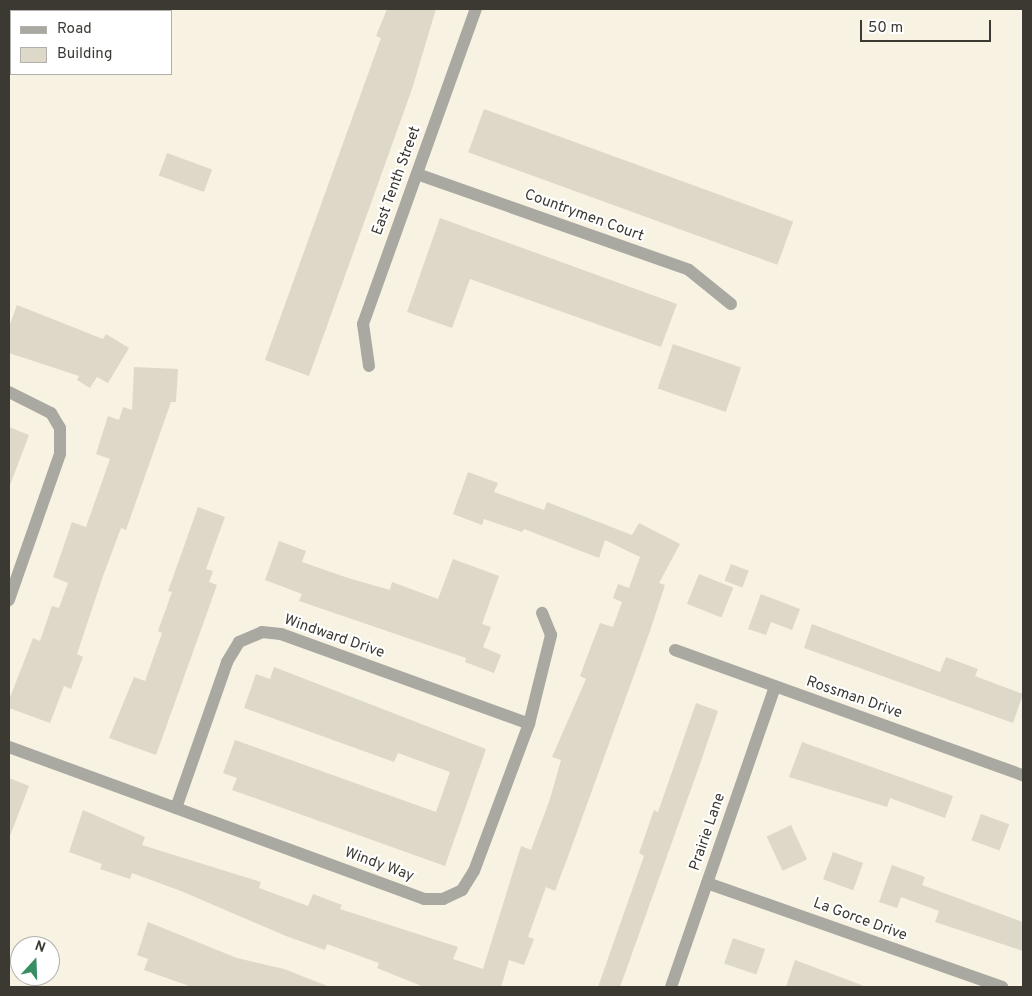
<!DOCTYPE html>
<html>
<head>
<meta charset="utf-8">
<style>
  body { margin:0 }
  #map { position:relative; width:1032px; height:996px; overflow:hidden; background:#f7f2e2; font-family:Overpass,sans-serif }
  div>[style] { position:absolute }
  .building>* { inset:0; background:#ddd8c8; transform-origin:0 0 }
  .minor>* { height:12px; margin:-6px; padding:0 6px; transform-origin:6px; border-radius:6px; background:#a9a8a1 }
  span { translate:-50% -50%; white-space:nowrap; text-align:center; line-height:1.15; -webkit-text-stroke:4px #fff; paint-order:stroke }
  .street-label { font-size:15px; color:#3b3932 }
  .frame { position:absolute; inset:0; border:10px solid #3b3932; pointer-events:none }
  .legend { position:absolute; left:10px; top:10px; width:162px; height:65px; box-sizing:border-box; background:#fff; border:1px solid #b1b0ad; margin:0; padding:6px 9px; list-style:none; font-size:15px; color:#3b3932 }
  .legend li { display:flex; align-items:center; gap:10px; height:25px }
  .legend b { width:25px; border:1px solid #b1b0ad }
  .north { position:absolute; left:10px; top:936px; width:50px; height:50px; box-sizing:border-box; background:#fff; border:1px solid #b1b0ad; border-radius:50%; rotate:20deg; font-size:14px; font-weight:700; line-height:20px; text-align:center; color:#3b3932 }
  .north::after { content:''; display:block; margin:auto; width:18px; height:22px; background:#378e62; clip-path:polygon(50% 0,100% 100%,50% 72%,0 100%) }
  .scale { position:absolute; left:860px; top:20px; width:131px; height:22px; box-sizing:border-box; border:2px solid #3b3932; border-top:0; padding-left:6px; font-size:15px; line-height:18px; white-space:nowrap; color:#3b3932; -webkit-text-stroke:4px #fff; paint-order:stroke }
</style>
</head>
<body>
<div id="map">
  <div class="building">
    <i style="clip-path:polygon(387px 9px,436px 9px,412px 89px,309px 376px,265px 360px,381px 38px,376px 36px)"></i>
    <i style="left:484px;top:109px;width:329px;height:46px;rotate:20deg"></i>
    <i style="left:167px;top:153px;width:48px;height:24px;rotate:20deg"></i>
    <i style="clip-path:polygon(440px 218px,677px 304px,661px 347px,470px 279px,452px 328px,407px 312px)"></i>
    <i style="clip-path:polygon(17px 305px,103px 339px,106px 334px,129px 348px,108px 383px,97px 377px,90px 388px,77px 380px,79px 376px,9px 353px,9px 327px)"></i>
    <i style="left:673px;top:344px;width:72px;height:47px;rotate:19deg"></i>
    <i style="clip-path:polygon(134px 367px,178px 369px,176px 402px,171px 402px,126px 530px,121px 528px,103px 576px,77px 654px,83px 657px,71px 689px,64px 686px,50px 723px,9px 708px,9px 700px,33px 638px,40px 641px,52px 606px,59px 608px,68px 583px,53px 577px,72px 522px,86px 527px,110px 459px,96px 454px,108px 416px,119px 420px,123px 407px,132px 410px)"></i>
    <i style="clip-path:polygon(9px 427px,29px 435px,10px 485px,9px 485px)"></i>
    <i style="clip-path:polygon(468px 472px,498px 483px,494px 492px,544px 510px,547px 502px,632px 535px,639px 523px,680px 544px,659px 583px,665px 585px,650px 631px,570px 851px,555px 891px,546px 887px,528px 937px,534px 939px,524px 965px,509px 960px,501px 987px,424px 987px,377px 968px,379px 963px,327px 944px,325px 950px,286px 936px,181px 891px,132px 873px,130px 879px,100px 869px,102px 864px,69px 852px,83px 810px,145px 837px,142px 845px,261px 882px,259px 888px,308px 906px,313px 894px,342px 905px,340px 909px,458px 947px,453px 959px,483px 969px,521px 846px,531px 850px,550px 799px,561px 760px,552px 757px,586px 679px,580px 676px,590px 649px,600px 623px,613px 627px,622px 602px,613px 598px,618px 584px,629px 588px,640px 557px,605px 540px,599px 558px,524px 529px,522px 532px,484px 519px,482px 525px,453px 514px)"></i>
    <i style="clip-path:polygon(198px 507px,225px 517px,206px 569px,213px 571px,209px 582px,217px 585px,156px 755px,109px 738px,134px 677px,145px 681px,162px 633px,158px 631px,172px 592px,168px 591px)"></i>
    <i style="clip-path:polygon(279px 541px,306px 551px,302px 562px,348px 578px,390px 590px,392px 582px,438px 599px,453px 559px,499px 576px,482px 624px,491px 627px,483px 647px,501px 655px,494px 673px,465px 662px,466px 658px,299px 601px,302px 594px,265px 580px)"></i>
    <i style="left:731px;top:564px;width:19px;height:18px;rotate:21deg"></i>
    <i style="left:699px;top:574px;width:37px;height:32px;rotate:22deg"></i>
    <i style="clip-path:polygon(761px 594px,800px 609px,792px 630px,771px 622px,766px 635px,748px 629px)"></i>
    <i style="clip-path:polygon(812px 624px,940px 672px,946px 657px,978px 669px,975px 676px,1023px 694px,1013px 723px,804px 648px)"></i>
    <i style="clip-path:polygon(274px 667px,486px 749px,445px 866px,232px 790px,237px 778px,223px 773px,235px 740px,436px 812px,450px 772px,398px 753px,394px 762px,244px 708px,256px 674px,270px 679px)"></i>
    <i style="clip-path:polygon(696px 703px,718px 711px,700px 764px,620px 987px,598px 987px,644px 856px,639px 853px,654px 810px,658px 812px)"></i>
    <i style="clip-path:polygon(802px 742px,953px 796px,945px 818px,890px 798px,887px 807px,789px 777px)"></i>
    <i style="clip-path:polygon(9px 778px,29px 786px,10px 836px,9px 836px)"></i>
    <i style="left:981px;top:814px;width:30px;height:28px;rotate:20deg"></i>
    <i style="left:791px;top:825px;width:38px;height:27px;rotate:65deg"></i>
    <i style="left:833px;top:852px;width:32px;height:29px;rotate:20deg"></i>
    <i style="clip-path:polygon(892px 865px,925px 877px,922px 885px,1023px 922px,1023px 951px,935px 922px,939px 911px,901px 897px,897px 908px,879px 902px)"></i>
    <i style="clip-path:polygon(148px 922px,237px 958px,284px 969px,330px 987px,192px 987px,144px 970px,148px 959px,137px 955px)"></i>
    <i style="left:733px;top:938px;width:34px;height:27px;rotate:19deg"></i>
    <i style="clip-path:polygon(795px 960px,864px 986px,864px 987px,786px 987px)"></i>
  </div>
  <div class="minor">
    <i style="left:417px;top:174px;width:288px;rotate:19.4deg"></i>
    <i style="left:689px;top:270px;width:54px;rotate:39deg"></i>
    <i style="left:369px;top:366px;width:42px;rotate:-98.1deg"></i>
    <i style="left:363px;top:324px;width:335px;rotate:-70.3deg"></i>
    <i style="left:9px;top:392px;width:47px;rotate:26.6deg"></i>
    <i style="left:51px;top:413px;width:17px;rotate:59deg"></i>
    <i style="left:60px;top:428px;width:26px;rotate:90deg"></i>
    <i style="left:60px;top:454px;width:155px;rotate:109.3deg"></i>
    <i style="left:675px;top:650px;width:370px;rotate:19.8deg"></i>
    <i style="left:9px;top:747px;width:442px;rotate:20.1deg"></i>
    <i style="left:424px;top:899px;width:19px"></i>
    <i style="left:443px;top:899px;width:21px;rotate:-25deg"></i>
    <i style="left:462px;top:890px;width:22px;rotate:-58deg"></i>
    <i style="left:474px;top:871px;width:157px;rotate:-69.5deg"></i>
    <i style="left:529px;top:724px;width:92px;rotate:-76.1deg"></i>
    <i style="left:551px;top:635px;width:24px;rotate:-112deg"></i>
    <i style="left:176px;top:808px;width:155px;rotate:-70.7deg"></i>
    <i style="left:227px;top:662px;width:23px;rotate:-59deg"></i>
    <i style="left:239px;top:642px;width:25px;rotate:-23deg"></i>
    <i style="left:262px;top:632px;width:19px;rotate:6deg"></i>
    <i style="left:281px;top:634px;width:264px;rotate:19.9deg"></i>
    <i style="left:707px;top:883px;width:313px;rotate:19.4deg"></i>
    <i style="left:671px;top:987px;width:318px;rotate:-70.9deg"></i>
  </div>
  <div class="street-label">
    <span style="left:397px;top:181px;rotate:-70deg">East Tenth Street</span>
    <span style="left:584px;top:216px;rotate:20deg">Countrymen Court</span>
    <span style="left:334px;top:637px;rotate:19deg">Windward Drive</span>
    <span style="left:854px;top:698px;rotate:19deg">Rossman Drive</span>
    <span style="left:708px;top:832px;rotate:-71deg">Prairie Lane</span>
    <span style="left:379px;top:865px;rotate:20deg">Windy Way</span>
    <span style="left:860px;top:920px;rotate:20deg">La Gorce Drive</span>
  </div>
  <div class="frame"></div>
  <ul class="legend">
  <li><b style="height:6px;background:#a9a8a1"></b>Road</li>
  <li><b style="height:14px;background:#ddd8c8"></b>Building</li>
  </ul>
  <div class="north">N</div>
  <div class="scale">50 m</div>
</div>
</body>
</html>
